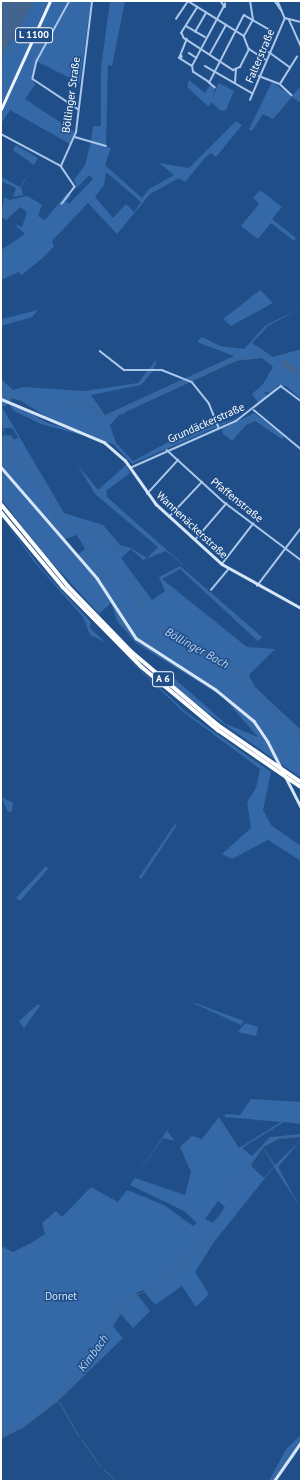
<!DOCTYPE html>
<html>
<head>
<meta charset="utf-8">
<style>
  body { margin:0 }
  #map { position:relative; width:302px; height:1482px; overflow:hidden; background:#204e89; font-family:"PT Sans",sans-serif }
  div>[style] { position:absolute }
  .green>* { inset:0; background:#3468a6 }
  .water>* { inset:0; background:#43648f }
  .stream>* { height:1px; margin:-0.5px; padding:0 0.5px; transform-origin:0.5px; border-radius:0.5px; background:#43648f }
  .street>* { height:1.5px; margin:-0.75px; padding:0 0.75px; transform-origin:0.75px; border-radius:0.75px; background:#abc8eb }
  .secondary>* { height:2.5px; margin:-1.25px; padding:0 1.25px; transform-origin:1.25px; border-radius:1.25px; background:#d6e5f8 }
  .primary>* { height:3px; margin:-1.5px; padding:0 1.5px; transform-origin:1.5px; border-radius:1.5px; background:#eff5fe }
  .highway>* { height:3.5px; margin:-1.75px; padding:0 1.75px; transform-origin:1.75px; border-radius:1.75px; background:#fff }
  span { translate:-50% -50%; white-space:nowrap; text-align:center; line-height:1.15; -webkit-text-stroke:3px #204e89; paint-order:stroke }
  .shield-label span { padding:1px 3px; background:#204e89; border:1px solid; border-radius:3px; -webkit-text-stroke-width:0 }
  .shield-label { font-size:10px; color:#fff; font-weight:700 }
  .street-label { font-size:11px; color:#fff }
  .park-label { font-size:11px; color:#d0e2f8 }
  .water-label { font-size:12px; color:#b7d2f2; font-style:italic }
  .frame { position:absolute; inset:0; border:2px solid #fff; pointer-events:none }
</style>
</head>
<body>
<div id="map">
  <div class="green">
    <i style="clip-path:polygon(34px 1px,91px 1px,80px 83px,36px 61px,32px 77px,35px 85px,25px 99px,75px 132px,70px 144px,10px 110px,1px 124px,1px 58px)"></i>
    <i style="clip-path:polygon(110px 1px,125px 1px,112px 66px,108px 65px,106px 145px,91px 141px,93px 126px,101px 126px,101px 68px)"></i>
    <i style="clip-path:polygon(189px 80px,205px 93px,210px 85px,215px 88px,212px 98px,219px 83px,234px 91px,226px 110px,221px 111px,211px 102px,209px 107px,187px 87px)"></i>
    <i style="clip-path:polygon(272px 82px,292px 96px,301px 86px,301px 103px,292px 97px,273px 119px,263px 114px,252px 131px,249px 129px)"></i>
    <i style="clip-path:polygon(evenodd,236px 121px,242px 125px,216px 157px,211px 153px,205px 158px,185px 182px,179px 178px,150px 194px,117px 234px,88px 203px,52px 241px,54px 246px,46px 255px,22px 275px,19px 272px,1px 280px,1px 250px,25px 234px,14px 224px,22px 227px,27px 212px,20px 207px,6px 220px,1px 217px,4px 197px,9px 200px,27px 196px,36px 201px,42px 205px,38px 216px,45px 220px,67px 193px,71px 196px,66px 201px,69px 204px,93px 179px,89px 175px,77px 188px,74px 180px,85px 165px,91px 142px,111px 148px,105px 165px,142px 198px,149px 189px,174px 175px,159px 163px,189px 168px,236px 121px,106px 172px,141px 202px,134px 212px,126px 204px,113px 218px,95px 197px,104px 185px,106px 172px)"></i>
    <i style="clip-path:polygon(16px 145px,38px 158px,21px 187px,23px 195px,13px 197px,16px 188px,1px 181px,1px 177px,20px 187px,34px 165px,13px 150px)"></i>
    <i style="clip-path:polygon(260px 190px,282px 207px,272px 219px,296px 238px,294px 241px,271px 223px,258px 239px,241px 226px,259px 204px,253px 198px)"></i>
    <i style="clip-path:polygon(260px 290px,273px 303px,231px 326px,223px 319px)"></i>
    <i style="clip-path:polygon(evenodd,301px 308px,268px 326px,252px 343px,273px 357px,301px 349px,301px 399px,286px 386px,278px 385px,271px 393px,264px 392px,268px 396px,259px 404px,252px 394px,263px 384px,273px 367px,262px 358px,236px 361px,119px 415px,110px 425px,116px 443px,133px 461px,174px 439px,242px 416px,132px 464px,114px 445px,48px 418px,21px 401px,12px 398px,10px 402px,48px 423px,79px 432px,92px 437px,108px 447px,85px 436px,41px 424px,14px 411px,9px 404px,2px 407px,64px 513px,103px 525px,120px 545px,131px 548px,147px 558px,158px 547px,95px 494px,77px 464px,98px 490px,126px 465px,130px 473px,106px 491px,107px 497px,195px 575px,166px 551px,143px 560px,131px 549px,121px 558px,152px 600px,165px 591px,159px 577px,180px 566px,262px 637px,258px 641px,249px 633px,180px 569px,162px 579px,247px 647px,275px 649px,249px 675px,255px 687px,301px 730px,301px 778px,205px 711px,169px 682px,174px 678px,226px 724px,258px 737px,223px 697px,136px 643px,117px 621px,111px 603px,99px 614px,44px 554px,1px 499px,1px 436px,11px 435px,14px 440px,18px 437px,12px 428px,1px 428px,1px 379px,13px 390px,24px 387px,84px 391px,138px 383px,157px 359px,153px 371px,141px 385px,91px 395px,105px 415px,234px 356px,197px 342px,202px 337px,220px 346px,244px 349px,266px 325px,301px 308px,77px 535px,85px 549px,77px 555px,65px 539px,77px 535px)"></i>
    <i style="clip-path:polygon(38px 310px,32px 317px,1px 326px,2px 319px)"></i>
    <i style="clip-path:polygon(254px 413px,284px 436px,282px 439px,255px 421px,246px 425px,232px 441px,223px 434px,222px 429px)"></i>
    <i style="clip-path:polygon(1px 516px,41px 568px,91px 622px,90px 628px,105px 642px,90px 635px,83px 617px,35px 563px)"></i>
    <i style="clip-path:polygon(115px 646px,186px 712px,271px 772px,263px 810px,271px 825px,301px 846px,301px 861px,268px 840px,232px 859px,222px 854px,251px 828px,247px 802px,256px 788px,260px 769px,182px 711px)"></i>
    <i style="clip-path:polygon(1px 797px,13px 803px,12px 811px,8px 812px)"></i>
    <i style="clip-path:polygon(175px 824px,177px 825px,141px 879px,139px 877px)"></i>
    <i style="clip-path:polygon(46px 866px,48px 869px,20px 901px,16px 898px)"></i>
    <i style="clip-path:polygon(193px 1003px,195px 1003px,244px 1021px,241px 1025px)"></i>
    <i style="clip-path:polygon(38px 1004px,40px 1006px,24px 1028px,19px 1021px)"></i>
    <i style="clip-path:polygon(245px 1023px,258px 1027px,256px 1036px,238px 1032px)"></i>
    <i style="clip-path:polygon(evenodd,189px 1098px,167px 1131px,175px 1141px,163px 1138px,135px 1178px,185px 1195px,191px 1172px,180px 1147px,192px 1136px,202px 1139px,219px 1117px,239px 1148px,281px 1122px,224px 1117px,226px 1114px,240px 1115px,251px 1099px,301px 1102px,301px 1124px,284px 1122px,242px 1148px,252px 1156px,270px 1137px,301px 1134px,301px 1137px,278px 1139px,263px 1147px,275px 1165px,301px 1140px,278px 1167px,301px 1209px,274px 1167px,214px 1242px,195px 1272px,209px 1294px,196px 1307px,182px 1286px,155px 1305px,143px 1290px,136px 1293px,150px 1311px,133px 1328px,121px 1314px,113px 1326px,123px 1338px,58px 1401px,23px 1428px,1px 1438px,1px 1246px,13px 1252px,31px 1243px,45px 1234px,42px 1223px,56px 1211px,62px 1217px,91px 1187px,118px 1202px,127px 1190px,164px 1205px,193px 1226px,197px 1223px,184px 1211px,130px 1185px,189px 1098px,263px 1148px,274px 1166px,264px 1178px,250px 1165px,263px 1148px,189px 1098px,218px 1201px,225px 1207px,221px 1213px,213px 1223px,205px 1219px,218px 1201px)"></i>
    <i style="clip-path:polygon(301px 1435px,301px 1445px,295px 1456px,276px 1481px,269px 1481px,286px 1449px)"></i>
  </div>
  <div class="water">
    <i style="clip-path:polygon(3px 1px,34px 1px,1px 58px,1px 5px)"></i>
    <i style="clip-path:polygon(285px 360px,297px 371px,298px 376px,280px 365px)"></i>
  </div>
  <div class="stream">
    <i style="left:264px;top:353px;width:8px;rotate:30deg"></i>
    <i style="left:3px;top:396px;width:15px;rotate:8deg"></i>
    <i style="left:18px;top:398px;width:21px;rotate:31deg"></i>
    <i style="left:55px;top:408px;width:26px;rotate:-11deg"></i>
    <i style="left:81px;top:403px;width:10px;rotate:17deg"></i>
    <i style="left:91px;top:406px;width:16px;rotate:38deg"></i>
    <i style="left:104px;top:416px;width:13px;rotate:-13deg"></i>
    <i style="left:97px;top:412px;width:8px;rotate:60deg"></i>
    <i style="left:122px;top:414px;width:12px;rotate:-48deg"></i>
    <i style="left:130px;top:405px;width:77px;rotate:-23.6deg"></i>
    <i style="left:201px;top:374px;width:40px;rotate:-22deg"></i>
    <i style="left:238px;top:359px;width:24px;rotate:-12deg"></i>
    <i style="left:1px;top:425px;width:36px;rotate:66deg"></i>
    <i style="left:16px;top:458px;width:16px;rotate:35deg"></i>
    <i style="left:29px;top:467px;width:32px;rotate:56deg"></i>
    <i style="left:47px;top:494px;width:20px;rotate:72deg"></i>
    <i style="left:53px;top:513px;width:25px;rotate:34deg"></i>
    <i style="left:74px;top:527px;width:29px;rotate:14deg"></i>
    <i style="left:102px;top:534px;width:27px;rotate:124deg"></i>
    <i style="left:87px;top:556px;width:9px;rotate:49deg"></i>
    <i style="left:93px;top:563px;width:93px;rotate:43.7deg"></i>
    <i style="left:160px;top:627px;width:92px;rotate:29.4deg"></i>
    <i style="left:240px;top:672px;width:28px;rotate:52deg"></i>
    <i style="left:257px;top:694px;width:62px;rotate:45deg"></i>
    <i style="left:103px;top:534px;width:23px;rotate:45deg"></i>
    <i style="left:122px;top:567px;width:43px;rotate:61.1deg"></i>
    <i style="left:143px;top:605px;width:5px;rotate:101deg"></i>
    <i style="left:215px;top:1223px;width:89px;rotate:-58.8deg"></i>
    <i style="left:261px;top:1147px;width:21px;rotate:-29deg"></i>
    <i style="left:279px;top:1137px;width:22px;rotate:-3deg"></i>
    <i style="left:162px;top:1284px;width:35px;rotate:-43deg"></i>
    <i style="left:188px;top:1260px;width:42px;rotate:-53.7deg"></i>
    <i style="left:59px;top:1402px;width:39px;rotate:60deg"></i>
    <i style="left:24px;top:1425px;width:54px;rotate:-39deg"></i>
    <i style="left:66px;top:1391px;width:113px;rotate:-56.2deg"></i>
    <i style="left:129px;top:1297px;width:33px;rotate:-21deg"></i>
    <i style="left:1px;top:1438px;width:25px;rotate:-29deg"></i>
    <i style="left:81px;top:1439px;width:33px;rotate:55deg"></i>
    <i style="left:103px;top:1469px;width:18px;rotate:43deg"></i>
  </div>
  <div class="street">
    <i style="left:70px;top:1px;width:68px;rotate:118.8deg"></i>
    <i style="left:37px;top:61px;width:18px;rotate:103deg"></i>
    <i style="left:33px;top:79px;width:54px;rotate:33.7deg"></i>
    <i style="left:188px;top:1px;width:66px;rotate:32deg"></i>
    <i style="left:244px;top:36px;width:14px;rotate:69deg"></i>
    <i style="left:249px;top:49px;width:19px;rotate:32deg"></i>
    <i style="left:221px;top:1px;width:7px;rotate:56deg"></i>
    <i style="left:225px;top:7px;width:3px;rotate:-90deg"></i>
    <i style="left:275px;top:1px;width:12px;rotate:55deg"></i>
    <i style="left:278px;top:1px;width:18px;rotate:68deg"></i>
    <i style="left:198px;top:7px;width:31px;rotate:122deg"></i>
    <i style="left:182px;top:33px;width:5px;rotate:68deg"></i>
    <i style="left:184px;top:38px;width:59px;rotate:33.1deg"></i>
    <i style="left:233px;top:70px;width:8px;rotate:-23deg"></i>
    <i style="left:240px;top:67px;width:20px;rotate:-63deg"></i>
    <i style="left:285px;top:18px;width:16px;rotate:14deg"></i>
    <i style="left:176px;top:19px;width:22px;rotate:-56deg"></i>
    <i style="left:289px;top:19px;width:30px;rotate:66deg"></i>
    <i style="left:186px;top:26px;width:22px;rotate:30deg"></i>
    <i style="left:195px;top:32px;width:22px;rotate:-60deg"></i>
    <i style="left:244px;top:36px;width:18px;rotate:-61deg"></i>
    <i style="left:253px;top:20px;width:19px;rotate:-99deg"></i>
    <i style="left:269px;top:52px;width:26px;rotate:36deg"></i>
    <i style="left:189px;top:53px;width:9px;rotate:32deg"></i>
    <i style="left:210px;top:54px;width:33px;rotate:-61deg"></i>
    <i style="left:180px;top:56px;width:18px;rotate:-68deg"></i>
    <i style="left:181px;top:56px;width:1px;rotate:45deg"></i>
    <i style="left:182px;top:57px;width:2px;rotate:117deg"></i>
    <i style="left:181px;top:59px;width:2px;rotate:-153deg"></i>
    <i style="left:179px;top:58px;width:3px;rotate:-45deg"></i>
    <i style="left:181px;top:59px;width:13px;rotate:32deg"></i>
    <i style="left:205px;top:66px;width:54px;rotate:29.9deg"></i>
    <i style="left:259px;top:76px;width:22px;rotate:21deg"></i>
    <i style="left:280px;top:84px;width:16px;rotate:43deg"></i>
    <i style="left:210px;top:83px;width:20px;rotate:-147deg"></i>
    <i style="left:193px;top:72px;width:6px;rotate:-99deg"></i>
    <i style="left:192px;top:66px;width:68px;rotate:-61.9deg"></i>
    <i style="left:235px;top:83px;width:13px;rotate:-86deg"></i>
    <i style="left:280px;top:84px;width:32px;rotate:-58deg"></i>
    <i style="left:215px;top:88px;width:8px;rotate:-140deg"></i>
    <i style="left:209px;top:83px;width:76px;rotate:-62.8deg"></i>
    <i style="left:244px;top:15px;width:32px;rotate:30deg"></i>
    <i style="left:250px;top:100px;width:89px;rotate:-66.9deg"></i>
    <i style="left:1px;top:134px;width:68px;rotate:28.1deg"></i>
    <i style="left:75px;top:137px;width:32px;rotate:16deg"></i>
    <i style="left:61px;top:166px;width:37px;rotate:-66deg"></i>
    <i style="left:76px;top:132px;width:132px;rotate:-83deg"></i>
    <i style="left:61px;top:166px;width:25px;rotate:56deg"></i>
    <i style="left:75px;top:187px;width:21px;rotate:127deg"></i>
    <i style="left:100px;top:351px;width:31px;rotate:38deg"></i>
    <i style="left:124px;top:370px;width:38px"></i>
    <i style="left:162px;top:370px;width:32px;rotate:22deg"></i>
    <i style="left:192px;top:382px;width:27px;rotate:51deg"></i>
    <i style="left:209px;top:403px;width:27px;rotate:68deg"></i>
    <i style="left:254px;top:410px;width:61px;rotate:39.7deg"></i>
    <i style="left:167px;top:450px;width:77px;rotate:42.4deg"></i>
    <i style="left:224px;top:502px;width:96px;rotate:37deg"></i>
    <i style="left:130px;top:468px;width:116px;rotate:-23.9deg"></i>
    <i style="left:236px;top:421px;width:57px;rotate:-37.9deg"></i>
    <i style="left:281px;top:386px;width:25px;rotate:37deg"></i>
    <i style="left:147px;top:494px;width:46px;rotate:-47.6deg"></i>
    <i style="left:169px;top:517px;width:48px;rotate:-46.7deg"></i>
    <i style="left:195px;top:540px;width:48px;rotate:-49.3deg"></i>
    <i style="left:222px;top:564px;width:51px;rotate:-52.2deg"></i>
    <i style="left:257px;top:586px;width:73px;rotate:-52.8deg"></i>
    <i style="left:211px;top:590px;width:26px;rotate:-50deg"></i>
  </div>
  <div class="secondary">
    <i style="left:1px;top:399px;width:112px;rotate:22.7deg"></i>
    <i style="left:104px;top:442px;width:28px;rotate:41deg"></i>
    <i style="left:125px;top:460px;width:54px;rotate:54.8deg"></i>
    <i style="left:156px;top:504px;width:89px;rotate:42.3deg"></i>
    <i style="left:222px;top:564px;width:90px;rotate:29.1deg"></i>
    <i style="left:1px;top:467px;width:147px;rotate:49.1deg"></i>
    <i style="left:97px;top:578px;width:72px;rotate:57deg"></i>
    <i style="left:136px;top:638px;width:94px;rotate:32.8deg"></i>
    <i style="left:215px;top:689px;width:50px;rotate:39.4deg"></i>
    <i style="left:254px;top:721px;width:25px;rotate:56deg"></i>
    <i style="left:268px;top:742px;width:73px;rotate:63.1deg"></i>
    <i style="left:274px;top:1481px;width:47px;rotate:-55.3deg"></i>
  </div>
  <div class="primary">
    <i style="left:1px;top:109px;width:119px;rotate:-65.6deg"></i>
  </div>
  <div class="highway">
    <i style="left:1px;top:504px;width:106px;rotate:50.7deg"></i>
    <i style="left:68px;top:586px;width:92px;rotate:45.9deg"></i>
    <i style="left:132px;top:652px;width:113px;rotate:40.3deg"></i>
    <i style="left:218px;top:725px;width:101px;rotate:34.5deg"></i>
    <i style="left:1px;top:512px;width:97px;rotate:50.4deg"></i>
    <i style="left:63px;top:587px;width:112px;rotate:45.4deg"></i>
    <i style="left:142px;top:667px;width:99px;rotate:39.7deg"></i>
    <i style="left:218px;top:730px;width:101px;rotate:34.5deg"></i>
  </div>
  <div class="shield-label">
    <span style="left:34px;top:35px">L 1100</span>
    <span style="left:163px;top:679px">A 6</span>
  </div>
  <div class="street-label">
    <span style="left:260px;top:56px;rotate:-67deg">Falterstraße</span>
    <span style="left:71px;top:95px;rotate:-82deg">Böllinger Straße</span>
    <span style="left:206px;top:423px;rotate:-24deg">Grundäckerstraße</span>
    <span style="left:237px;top:500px;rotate:39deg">Pfaffenstraße</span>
    <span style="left:192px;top:525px;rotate:43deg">Wannenäckerstraße</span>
  </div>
  <div class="park-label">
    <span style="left:61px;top:1296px">Dornet</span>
  </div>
  <div class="water-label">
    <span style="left:197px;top:648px;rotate:29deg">Böllinger Bach</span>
    <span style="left:93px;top:1353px;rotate:-54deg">Kimbach</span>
  </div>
  <div class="frame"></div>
</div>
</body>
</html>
